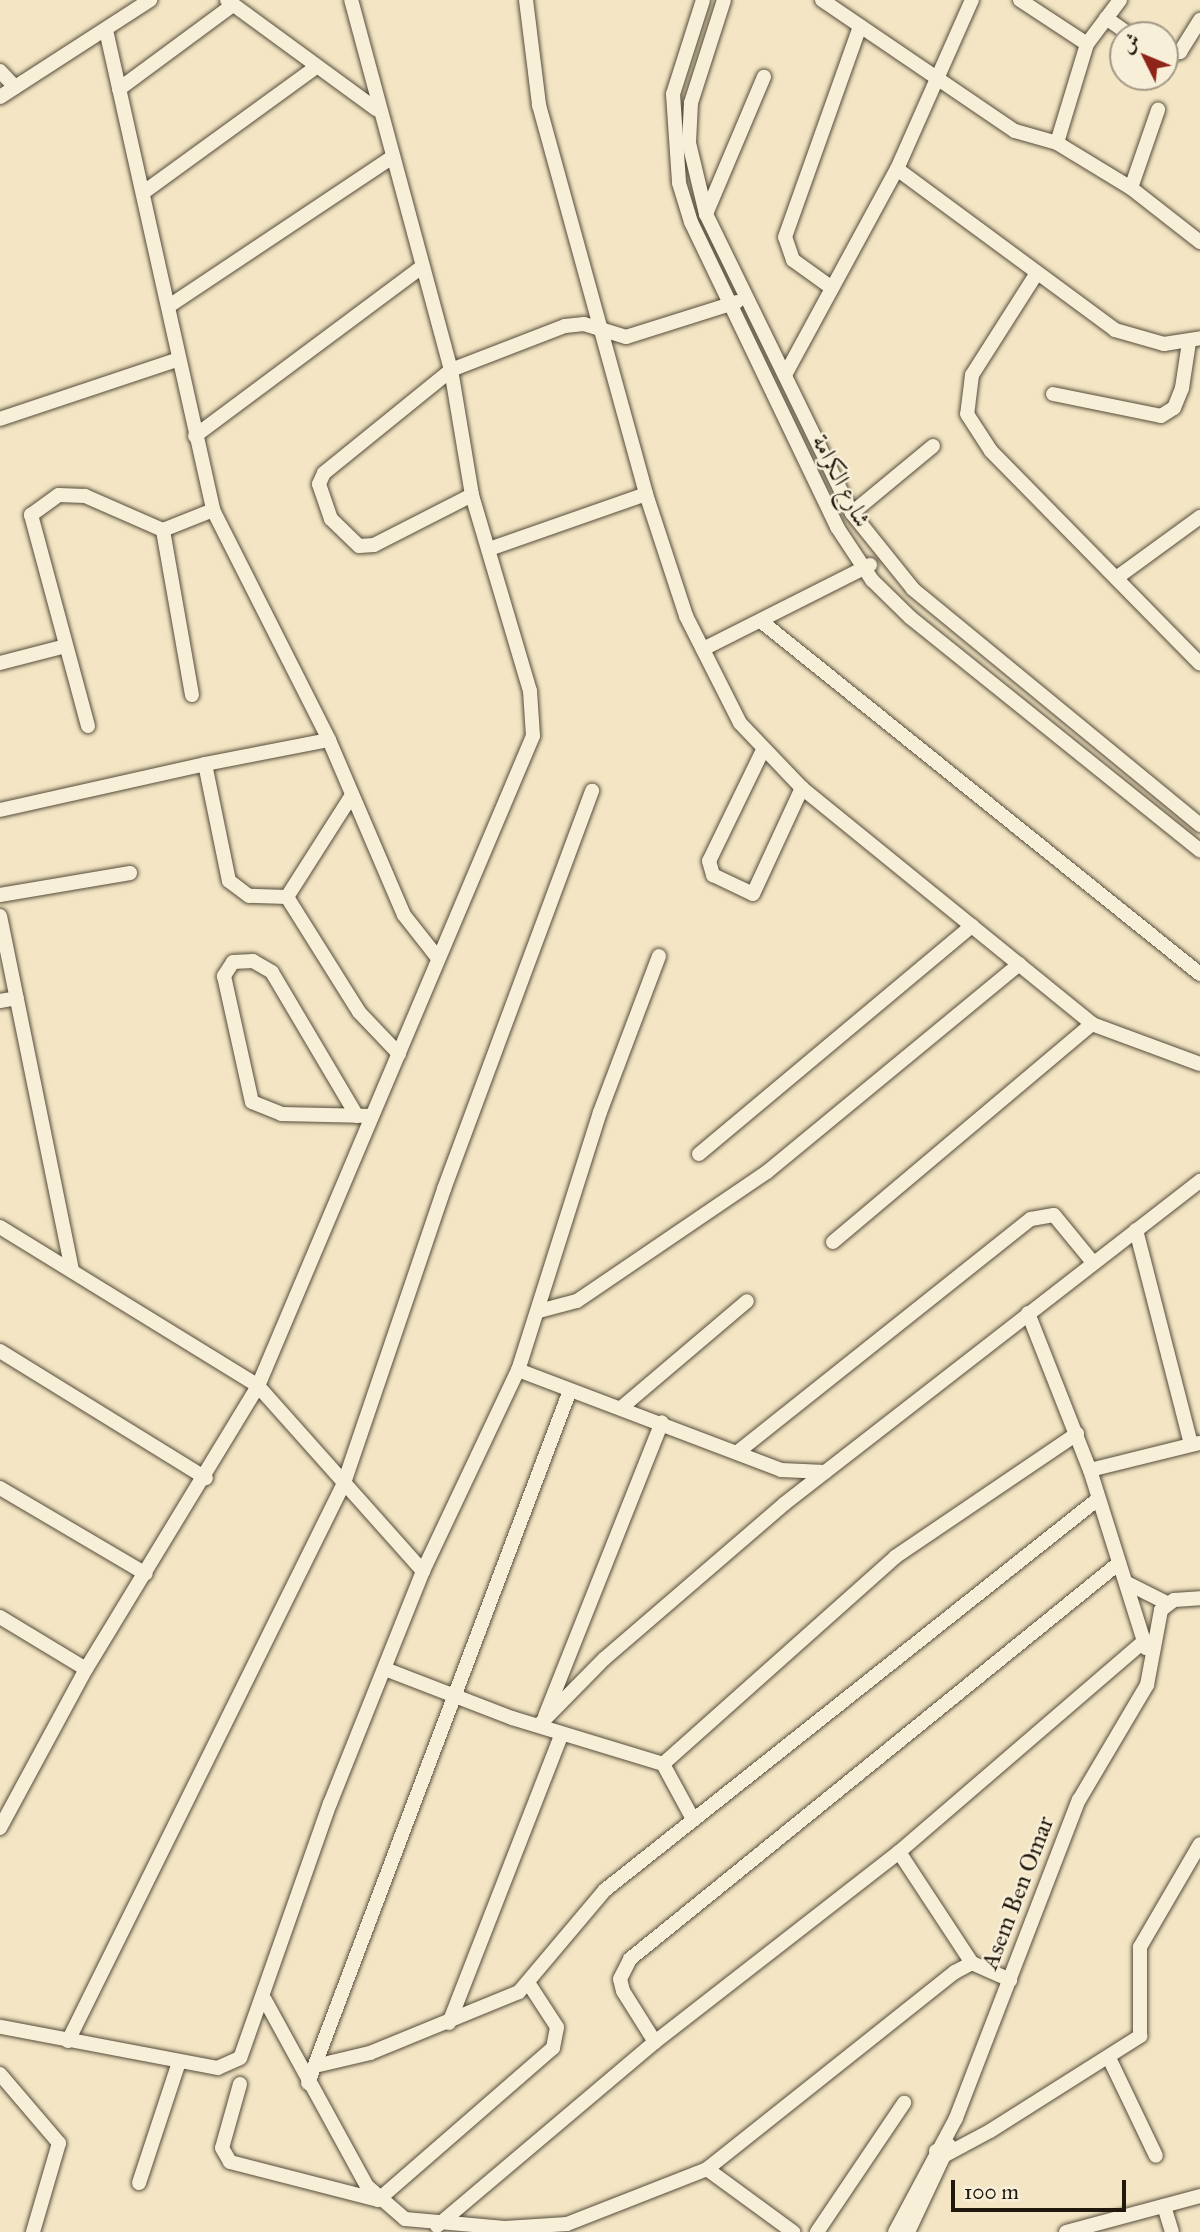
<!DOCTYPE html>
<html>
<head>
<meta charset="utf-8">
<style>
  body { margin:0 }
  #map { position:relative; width:1200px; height:2232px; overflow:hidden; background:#f4e6c4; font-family:"IM FELL Great Primer",Amiri,serif }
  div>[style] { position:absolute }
  .roads { filter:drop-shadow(0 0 2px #564c3b) drop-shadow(0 0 2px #564c3b) }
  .minor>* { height:14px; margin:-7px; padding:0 7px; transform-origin:7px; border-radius:7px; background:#f8efd9 }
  span { translate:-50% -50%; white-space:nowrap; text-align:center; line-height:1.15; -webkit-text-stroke:5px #f8efd9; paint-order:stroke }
  .street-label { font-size:24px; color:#21180d }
  .north { position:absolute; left:1109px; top:21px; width:70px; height:70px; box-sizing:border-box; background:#f8efd9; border:2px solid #a29987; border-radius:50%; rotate:313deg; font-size:19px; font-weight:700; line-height:28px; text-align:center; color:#21180d }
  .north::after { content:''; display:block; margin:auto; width:24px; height:32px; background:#8f2418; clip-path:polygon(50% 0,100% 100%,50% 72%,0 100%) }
  .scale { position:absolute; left:951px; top:2180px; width:175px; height:32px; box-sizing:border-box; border:4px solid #21180d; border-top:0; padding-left:9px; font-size:21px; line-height:24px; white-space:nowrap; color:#21180d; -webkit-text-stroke:5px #f8efd9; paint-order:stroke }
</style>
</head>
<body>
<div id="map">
  <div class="roads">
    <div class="minor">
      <i style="left:227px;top:0;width:185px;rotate:36.2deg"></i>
      <i style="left:526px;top:0;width:106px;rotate:82.9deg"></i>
      <i style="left:539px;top:105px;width:403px;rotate:74.6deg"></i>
      <i style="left:646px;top:494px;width:128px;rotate:71.8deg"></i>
      <i style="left:686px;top:616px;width:120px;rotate:63.2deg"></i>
      <i style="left:740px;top:723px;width:90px;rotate:46.4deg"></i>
      <i style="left:802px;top:788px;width:374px;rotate:39.1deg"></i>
      <i style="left:1092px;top:1024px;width:115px;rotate:20.3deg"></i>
      <i style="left:703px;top:0;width:99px;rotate:107.7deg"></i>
      <i style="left:673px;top:94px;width:89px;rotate:86.1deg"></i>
      <i style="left:679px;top:183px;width:41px;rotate:72.9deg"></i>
      <i style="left:691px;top:222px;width:338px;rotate:64.4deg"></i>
      <i style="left:837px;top:527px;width:64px;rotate:56.6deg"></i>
      <i style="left:872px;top:580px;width:54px;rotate:44.3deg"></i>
      <i style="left:911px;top:618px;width:371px;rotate:38.8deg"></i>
      <i style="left:724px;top:0;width:108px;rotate:107.8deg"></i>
      <i style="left:691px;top:103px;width:40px;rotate:92.9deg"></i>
      <i style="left:689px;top:143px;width:73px;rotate:76.5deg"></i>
      <i style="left:706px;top:214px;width:333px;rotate:64deg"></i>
      <i style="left:852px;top:513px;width:97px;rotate:51.2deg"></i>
      <i style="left:913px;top:589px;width:372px;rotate:39.4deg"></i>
      <i style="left:822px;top:0;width:233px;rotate:34.2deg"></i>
      <i style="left:1015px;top:131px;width:44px;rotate:15.9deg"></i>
      <i style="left:1020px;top:0;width:80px;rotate:33.3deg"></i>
      <i style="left:1120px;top:0;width:55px;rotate:126.9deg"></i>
      <i style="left:1087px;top:44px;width:103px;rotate:106.9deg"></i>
      <i style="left:1057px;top:143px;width:87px;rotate:31.3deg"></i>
      <i style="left:1131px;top:188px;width:88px;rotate:38deg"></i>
      <i style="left:1106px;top:18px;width:29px;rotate:35deg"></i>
      <i style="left:106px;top:30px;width:492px;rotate:77.4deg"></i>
      <i style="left:213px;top:510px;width:258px;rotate:63.2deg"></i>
      <i style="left:329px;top:740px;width:190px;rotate:66.8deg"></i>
      <i style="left:404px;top:915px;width:53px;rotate:51.8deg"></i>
      <i style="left:1165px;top:56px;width:16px;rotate:-15deg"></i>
      <i style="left:1180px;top:52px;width:38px;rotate:-58deg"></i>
      <i style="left:0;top:71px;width:22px;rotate:47deg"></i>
      <i style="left:119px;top:89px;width:142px;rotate:-36.4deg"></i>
      <i style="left:0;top:97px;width:179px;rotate:-32.9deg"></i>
      <i style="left:897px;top:169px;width:271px;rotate:36.4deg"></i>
      <i style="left:1115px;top:330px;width:51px;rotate:15.9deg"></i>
      <i style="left:1164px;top:344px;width:36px;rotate:-9deg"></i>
      <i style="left:1131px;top:188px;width:83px;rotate:-70.9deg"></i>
      <i style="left:144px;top:192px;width:213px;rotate:-36deg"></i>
      <i style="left:706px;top:214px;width:149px;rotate:-67.1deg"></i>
      <i style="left:1035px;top:276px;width:117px;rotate:122.5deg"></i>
      <i style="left:972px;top:375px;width:39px;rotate:97deg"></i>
      <i style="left:967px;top:414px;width:44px;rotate:57deg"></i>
      <i style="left:991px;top:451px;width:298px;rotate:45.5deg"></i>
      <i style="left:832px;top:288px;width:48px;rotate:-144.3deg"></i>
      <i style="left:793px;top:260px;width:24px;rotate:-109deg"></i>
      <i style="left:785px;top:237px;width:224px;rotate:-70.4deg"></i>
      <i style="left:169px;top:306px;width:268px;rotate:-33.7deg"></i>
      <i style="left:785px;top:375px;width:234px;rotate:-61.5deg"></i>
      <i style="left:897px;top:169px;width:185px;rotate:-66.1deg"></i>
      <i style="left:1053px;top:394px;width:110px;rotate:11.5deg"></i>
      <i style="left:1161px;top:416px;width:15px;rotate:-32deg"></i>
      <i style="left:1174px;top:408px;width:22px;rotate:-68deg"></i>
      <i style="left:1182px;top:388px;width:47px;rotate:-81.3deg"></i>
      <i style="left:0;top:419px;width:186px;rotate:-18.5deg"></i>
      <i style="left:195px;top:436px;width:281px;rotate:-36.7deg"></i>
      <i style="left:472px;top:495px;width:110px;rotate:153deg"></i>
      <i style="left:374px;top:545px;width:15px;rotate:176deg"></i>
      <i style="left:359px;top:546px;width:39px;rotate:-136deg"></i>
      <i style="left:331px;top:519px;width:37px;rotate:-109deg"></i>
      <i style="left:319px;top:484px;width:12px;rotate:-66deg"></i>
      <i style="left:324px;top:473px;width:164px;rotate:-39deg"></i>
      <i style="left:451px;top:370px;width:122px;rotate:-21.1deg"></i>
      <i style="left:565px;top:326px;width:19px;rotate:-6deg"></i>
      <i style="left:584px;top:324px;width:44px;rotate:17.2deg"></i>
      <i style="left:626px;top:337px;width:116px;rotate:-17.5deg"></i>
      <i style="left:852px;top:513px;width:105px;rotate:-39.6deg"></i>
      <i style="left:489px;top:549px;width:166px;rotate:-19.3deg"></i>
      <i style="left:1119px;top:576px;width:100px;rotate:-36.1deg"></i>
      <i style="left:762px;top:622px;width:562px;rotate:38.79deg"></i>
      <i style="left:703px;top:649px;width:187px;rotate:-26.7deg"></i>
      <i style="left:0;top:663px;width:64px;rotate:-14.5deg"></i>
      <i style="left:192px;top:695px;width:168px;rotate:-100deg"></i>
      <i style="left:163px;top:530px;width:54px;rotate:-21.8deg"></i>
      <i style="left:88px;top:726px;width:219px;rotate:-105.1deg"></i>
      <i style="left:31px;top:515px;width:34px;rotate:-36deg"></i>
      <i style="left:59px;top:495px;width:26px;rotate:2deg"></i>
      <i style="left:85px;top:496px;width:85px;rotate:23.6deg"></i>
      <i style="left:762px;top:752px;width:121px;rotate:115.9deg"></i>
      <i style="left:709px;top:861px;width:15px;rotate:74deg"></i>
      <i style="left:713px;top:875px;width:44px;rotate:25.4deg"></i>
      <i style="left:753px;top:894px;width:117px;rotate:-65.2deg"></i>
      <i style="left:352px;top:795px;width:121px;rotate:122.5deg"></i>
      <i style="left:287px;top:897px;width:136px;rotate:57.9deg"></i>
      <i style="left:359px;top:1012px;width:58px;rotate:46.4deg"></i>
      <i style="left:0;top:810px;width:210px;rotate:-12.6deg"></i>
      <i style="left:0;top:895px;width:132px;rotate:-9.6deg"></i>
      <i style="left:287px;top:897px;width:38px;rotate:-178deg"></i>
      <i style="left:249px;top:896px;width:25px;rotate:-143deg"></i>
      <i style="left:229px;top:881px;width:119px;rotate:-101.6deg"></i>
      <i style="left:205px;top:764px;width:126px;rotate:-11deg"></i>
      <i style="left:0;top:916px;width:360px;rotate:78.5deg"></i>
      <i style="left:659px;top:956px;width:167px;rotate:110.7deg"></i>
      <i style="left:600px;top:1112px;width:271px;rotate:107.6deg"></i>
      <i style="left:518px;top:1370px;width:281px;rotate:20.8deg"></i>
      <i style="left:781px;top:1470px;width:44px;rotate:2.6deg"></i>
      <i style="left:0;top:1001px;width:17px;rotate:-10deg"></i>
      <i style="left:357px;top:1116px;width:167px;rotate:-120.6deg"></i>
      <i style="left:272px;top:972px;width:22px;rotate:-150deg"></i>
      <i style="left:253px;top:961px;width:20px;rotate:177deg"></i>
      <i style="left:233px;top:962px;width:17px;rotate:123deg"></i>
      <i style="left:224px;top:976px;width:129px;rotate:77.5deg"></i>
      <i style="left:252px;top:1102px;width:31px;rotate:22deg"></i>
      <i style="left:281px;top:1114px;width:90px;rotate:1.3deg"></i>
      <i style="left:699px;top:1154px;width:356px;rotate:-39.9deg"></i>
      <i style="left:0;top:1227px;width:303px;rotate:31.6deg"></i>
      <i style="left:258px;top:1386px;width:248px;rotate:48.3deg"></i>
      <i style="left:423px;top:1571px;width:250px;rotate:111.8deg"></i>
      <i style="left:330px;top:1803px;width:270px;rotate:109.4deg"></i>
      <i style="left:240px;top:2058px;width:24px;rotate:156deg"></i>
      <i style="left:218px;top:2068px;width:222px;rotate:-169.3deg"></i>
      <i style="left:1136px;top:1230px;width:221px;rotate:75.6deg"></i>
      <i style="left:833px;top:1242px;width:339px;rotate:-40.1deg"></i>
      <i style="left:539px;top:1311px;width:39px;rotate:-15deg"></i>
      <i style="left:577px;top:1301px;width:230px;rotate:-34.2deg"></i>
      <i style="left:767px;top:1172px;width:327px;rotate:-39.5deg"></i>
      <i style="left:1028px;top:1313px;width:169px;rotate:68.5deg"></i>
      <i style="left:1090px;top:1470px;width:187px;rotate:72.5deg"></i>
      <i style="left:0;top:1351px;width:242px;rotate:31.7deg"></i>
      <i style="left:621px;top:1408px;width:165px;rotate:-40.3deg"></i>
      <i style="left:739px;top:1451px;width:373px;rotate:-38.5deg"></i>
      <i style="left:1031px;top:1219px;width:23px;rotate:-10deg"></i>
      <i style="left:1054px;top:1215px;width:58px;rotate:50.6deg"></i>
      <i style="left:1090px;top:1470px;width:112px;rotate:-13.9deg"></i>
      <i style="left:0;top:1488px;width:169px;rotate:30.5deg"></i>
      <i style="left:423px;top:1571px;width:222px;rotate:-64.7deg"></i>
      <i style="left:1127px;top:1583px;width:45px;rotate:26.6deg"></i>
      <i style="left:0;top:1617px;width:100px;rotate:31.2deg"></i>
      <i style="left:385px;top:1669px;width:136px;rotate:21.1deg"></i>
      <i style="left:512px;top:1718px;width:158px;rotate:16.9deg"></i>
      <i style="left:663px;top:1764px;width:63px;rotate:61.4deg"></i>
      <i style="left:545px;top:1716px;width:316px;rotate:-68.3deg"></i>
      <i style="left:541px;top:1723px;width:90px;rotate:-45.5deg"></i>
      <i style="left:604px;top:1659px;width:238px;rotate:-40.7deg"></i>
      <i style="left:784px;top:1504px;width:527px;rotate:-37.83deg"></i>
      <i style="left:663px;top:1764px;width:311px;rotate:-41.7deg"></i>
      <i style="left:895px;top:1557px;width:220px;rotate:-34.1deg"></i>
      <i style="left:0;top:1828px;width:181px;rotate:-61.6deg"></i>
      <i style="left:86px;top:1669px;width:331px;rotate:-58.7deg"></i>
      <i style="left:258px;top:1386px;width:706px;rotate:-67.07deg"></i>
      <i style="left:533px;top:736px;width:45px;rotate:-93.8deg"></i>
      <i style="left:530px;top:691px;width:204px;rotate:-106.5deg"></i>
      <i style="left:472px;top:495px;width:127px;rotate:-99.5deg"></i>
      <i style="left:451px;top:370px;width:383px;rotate:-105.1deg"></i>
      <i style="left:899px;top:1852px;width:133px;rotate:56.7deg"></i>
      <i style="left:265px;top:2000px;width:212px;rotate:61.3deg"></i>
      <i style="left:367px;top:2186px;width:50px;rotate:41deg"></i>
      <i style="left:405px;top:2219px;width:100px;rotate:5.1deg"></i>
      <i style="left:505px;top:2228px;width:62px;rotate:-3.7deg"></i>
      <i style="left:567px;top:2224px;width:150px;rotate:-21.4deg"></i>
      <i style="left:707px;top:2169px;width:107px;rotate:36.2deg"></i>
      <i style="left:449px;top:2023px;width:309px;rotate:-68.7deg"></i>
      <i style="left:68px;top:2041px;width:623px;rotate:-63.68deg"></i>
      <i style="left:344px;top:1483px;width:311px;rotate:-71.2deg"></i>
      <i style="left:444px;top:1189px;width:425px;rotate:-69.6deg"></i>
      <i style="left:655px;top:2042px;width:60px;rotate:-122.1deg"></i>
      <i style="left:623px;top:1991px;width:12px;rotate:-104deg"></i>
      <i style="left:620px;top:1979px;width:22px;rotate:-63deg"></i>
      <i style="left:630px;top:1959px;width:629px;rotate:-39deg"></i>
      <i style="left:1110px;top:2060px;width:106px;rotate:64.4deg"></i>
      <i style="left:315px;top:2066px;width:57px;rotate:-13.3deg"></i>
      <i style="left:370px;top:2053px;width:161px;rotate:-22.3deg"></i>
      <i style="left:519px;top:1992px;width:133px;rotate:-49.9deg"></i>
      <i style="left:605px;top:1890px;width:629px;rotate:-38.42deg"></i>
      <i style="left:0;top:2074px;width:91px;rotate:49.5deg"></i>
      <i style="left:59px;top:2143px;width:93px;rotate:106.3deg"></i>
      <i style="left:308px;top:2083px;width:738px;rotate:-69.28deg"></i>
      <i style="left:240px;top:2084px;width:66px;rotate:105.7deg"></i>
      <i style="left:222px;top:2148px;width:16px;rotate:60deg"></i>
      <i style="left:230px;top:2162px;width:153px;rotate:14.4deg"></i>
      <i style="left:378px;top:2200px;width:232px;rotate:-41deg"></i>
      <i style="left:553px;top:2048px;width:21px;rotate:-79deg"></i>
      <i style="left:557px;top:2027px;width:51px;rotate:-123.1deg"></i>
      <i style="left:936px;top:2151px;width:11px;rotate:15deg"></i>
      <i style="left:947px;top:2154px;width:49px;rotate:-28.1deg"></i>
      <i style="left:990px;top:2131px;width:178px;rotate:-32.3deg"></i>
      <i style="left:1140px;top:2036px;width:89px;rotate:-90deg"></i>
      <i style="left:1140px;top:1947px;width:119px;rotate:-59.8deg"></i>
      <i style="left:707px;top:2169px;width:317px;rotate:-38.5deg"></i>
      <i style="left:955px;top:1972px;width:19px;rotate:-28deg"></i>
      <i style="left:972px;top:1963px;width:42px;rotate:24.1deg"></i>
      <i style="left:139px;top:2183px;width:127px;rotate:-71.7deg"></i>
      <i style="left:1164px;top:2206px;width:27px;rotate:73deg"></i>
      <i style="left:437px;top:2226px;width:285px;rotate:-40.2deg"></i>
      <i style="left:655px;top:2042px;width:309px;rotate:-37.9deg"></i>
      <i style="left:899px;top:1852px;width:323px;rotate:-40.7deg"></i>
      <i style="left:817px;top:2232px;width:156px;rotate:-56deg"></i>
      <i style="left:895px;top:2232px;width:129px;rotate:-61.8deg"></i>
      <i style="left:956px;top:2118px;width:341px;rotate:-68.9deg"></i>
      <i style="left:1079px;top:1800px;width:134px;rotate:-59.4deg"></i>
      <i style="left:1147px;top:1685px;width:76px;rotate:-79.4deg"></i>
      <i style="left:1161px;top:1610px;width:16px;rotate:-38deg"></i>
      <i style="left:1174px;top:1600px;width:26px;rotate:-4deg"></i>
      <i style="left:908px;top:2232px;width:96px;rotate:-64.8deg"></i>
      <i style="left:1066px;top:2232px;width:139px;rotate:-15deg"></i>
    </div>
  </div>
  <div class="street-label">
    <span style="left:841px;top:481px;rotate:63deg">شارع الكرامة</span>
    <span style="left:1018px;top:1893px;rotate:-69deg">Asem Ben Omar</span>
  </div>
  <div class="north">ش</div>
  <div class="scale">100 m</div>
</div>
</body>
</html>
